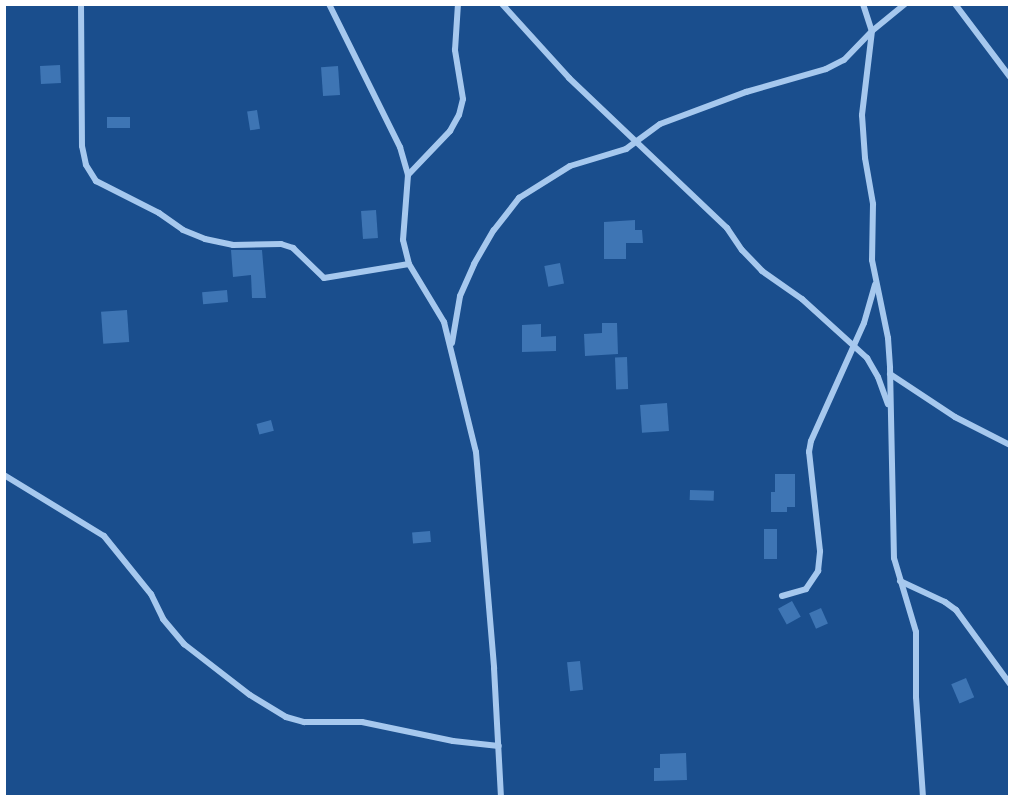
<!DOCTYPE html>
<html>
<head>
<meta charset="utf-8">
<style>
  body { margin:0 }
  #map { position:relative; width:1014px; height:801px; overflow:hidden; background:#1a4e8d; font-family:Inter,sans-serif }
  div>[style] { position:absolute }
  .building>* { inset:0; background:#3e75b4; transform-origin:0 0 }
  .street>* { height:6px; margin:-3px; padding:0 3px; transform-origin:3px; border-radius:3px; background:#a6c8ee }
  span { translate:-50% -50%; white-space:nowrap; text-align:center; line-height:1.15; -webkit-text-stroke:4.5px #1a4e8d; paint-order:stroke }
  .frame { position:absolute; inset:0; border:6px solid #fff; pointer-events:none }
</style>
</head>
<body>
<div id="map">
  <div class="building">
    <i style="left:60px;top:65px;width:18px;height:20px;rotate:87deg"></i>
    <i style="left:338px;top:66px;width:29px;height:17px;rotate:86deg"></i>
    <i style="left:257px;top:110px;width:19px;height:10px;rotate:81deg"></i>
    <i style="left:107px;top:117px;width:23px;height:11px"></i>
    <i style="left:376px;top:210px;width:28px;height:15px;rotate:86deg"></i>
    <i style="clip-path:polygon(635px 220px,635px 230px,642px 230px,643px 243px,626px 243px,626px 259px,604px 259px,604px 222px)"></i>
    <i style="clip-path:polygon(231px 250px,262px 250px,266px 298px,252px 298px,251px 275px,233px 277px)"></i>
    <i style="left:560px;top:263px;width:21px;height:16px;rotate:79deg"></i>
    <i style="left:227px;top:290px;width:12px;height:25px;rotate:85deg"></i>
    <i style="left:127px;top:310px;width:32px;height:26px;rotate:86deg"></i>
    <i style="clip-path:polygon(602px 323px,617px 323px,618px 354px,585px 356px,584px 334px,602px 333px)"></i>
    <i style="clip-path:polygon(541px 324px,541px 337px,556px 336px,556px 351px,522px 352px,522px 325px)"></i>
    <i style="left:627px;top:357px;width:32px;height:12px;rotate:88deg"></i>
    <i style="left:667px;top:403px;width:28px;height:27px;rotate:86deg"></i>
    <i style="left:271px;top:420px;width:11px;height:15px;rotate:75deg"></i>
    <i style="clip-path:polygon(775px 474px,795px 474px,795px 507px,787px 507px,787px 512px,771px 512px,771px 492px,775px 492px)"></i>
    <i style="left:690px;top:490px;width:24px;height:10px;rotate:2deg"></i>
    <i style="left:764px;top:529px;width:13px;height:30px"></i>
    <i style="left:430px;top:531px;width:11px;height:18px;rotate:85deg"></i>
    <i style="left:792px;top:601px;width:18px;height:16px;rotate:61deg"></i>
    <i style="left:821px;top:608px;width:17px;height:13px;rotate:66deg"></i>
    <i style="left:580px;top:661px;width:29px;height:13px;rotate:84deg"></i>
    <i style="left:966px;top:678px;width:21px;height:16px;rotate:67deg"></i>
    <i style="clip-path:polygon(686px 753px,687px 780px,654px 781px,654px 768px,660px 768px,660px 754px)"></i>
  </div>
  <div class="street">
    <i style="left:81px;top:4px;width:142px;rotate:89.6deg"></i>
    <i style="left:82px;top:146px;width:19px;rotate:78deg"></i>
    <i style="left:86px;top:165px;width:19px;rotate:58deg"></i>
    <i style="left:96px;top:181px;width:71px;rotate:26.9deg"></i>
    <i style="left:159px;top:213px;width:29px;rotate:35deg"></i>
    <i style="left:183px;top:230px;width:24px;rotate:22deg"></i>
    <i style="left:205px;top:239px;width:29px;rotate:12deg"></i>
    <i style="left:233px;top:245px;width:48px;rotate:-1.2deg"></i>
    <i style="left:281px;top:244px;width:13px;rotate:18deg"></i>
    <i style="left:293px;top:248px;width:43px;rotate:44.1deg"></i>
    <i style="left:324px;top:278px;width:86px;rotate:-9.4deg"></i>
    <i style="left:329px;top:4px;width:160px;rotate:63.6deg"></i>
    <i style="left:400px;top:147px;width:29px;rotate:74deg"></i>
    <i style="left:408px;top:175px;width:65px;rotate:94.4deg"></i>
    <i style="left:403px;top:240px;width:25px;rotate:76deg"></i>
    <i style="left:409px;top:264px;width:68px;rotate:58.9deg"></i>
    <i style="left:444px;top:322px;width:134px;rotate:76.2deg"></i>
    <i style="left:476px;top:452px;width:217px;rotate:85.2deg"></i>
    <i style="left:494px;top:668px;width:128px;rotate:86.9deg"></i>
    <i style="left:502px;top:4px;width:100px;rotate:47.8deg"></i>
    <i style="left:569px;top:78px;width:218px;rotate:43.5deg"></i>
    <i style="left:727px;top:228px;width:27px;rotate:56deg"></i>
    <i style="left:742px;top:250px;width:29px;rotate:46deg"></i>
    <i style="left:762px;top:271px;width:49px;rotate:35deg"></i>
    <i style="left:802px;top:299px;width:88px;rotate:42.2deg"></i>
    <i style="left:867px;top:358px;width:22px;rotate:60deg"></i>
    <i style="left:878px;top:377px;width:29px;rotate:70deg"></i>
    <i style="left:863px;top:4px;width:28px;rotate:72deg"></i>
    <i style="left:872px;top:31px;width:85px;rotate:96.8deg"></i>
    <i style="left:862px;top:115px;width:43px;rotate:86deg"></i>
    <i style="left:865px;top:158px;width:47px;rotate:80.1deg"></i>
    <i style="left:873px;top:204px;width:56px;rotate:91deg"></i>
    <i style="left:872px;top:260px;width:80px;rotate:78.4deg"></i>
    <i style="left:888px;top:338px;width:30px;rotate:86deg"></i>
    <i style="left:890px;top:368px;width:190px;rotate:88.8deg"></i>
    <i style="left:894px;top:558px;width:77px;rotate:73.4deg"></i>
    <i style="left:916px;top:632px;width:65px;rotate:90deg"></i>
    <i style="left:916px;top:697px;width:99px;rotate:86deg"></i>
    <i style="left:955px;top:4px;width:91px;rotate:53deg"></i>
    <i style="left:408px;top:175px;width:61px;rotate:-46.3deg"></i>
    <i style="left:450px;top:131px;width:18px;rotate:-61deg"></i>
    <i style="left:459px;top:115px;width:16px;rotate:-76deg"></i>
    <i style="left:463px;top:99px;width:50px;rotate:-99.3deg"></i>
    <i style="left:455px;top:50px;width:46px;rotate:-86.3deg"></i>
    <i style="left:452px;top:343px;width:48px;rotate:-80.3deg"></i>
    <i style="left:460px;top:296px;width:35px;rotate:-66deg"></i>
    <i style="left:474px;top:264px;width:39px;rotate:-60deg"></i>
    <i style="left:494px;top:230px;width:41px;rotate:-52deg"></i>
    <i style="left:519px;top:198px;width:60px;rotate:-32.1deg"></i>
    <i style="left:570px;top:166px;width:59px;rotate:-16.9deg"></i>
    <i style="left:626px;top:149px;width:42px;rotate:-36.3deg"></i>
    <i style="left:660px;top:124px;width:92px;rotate:-20.4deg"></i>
    <i style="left:746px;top:92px;width:83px;rotate:-16deg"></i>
    <i style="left:826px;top:69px;width:20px;rotate:-27deg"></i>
    <i style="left:844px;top:60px;width:40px;rotate:-46deg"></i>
    <i style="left:872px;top:31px;width:43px;rotate:-39.3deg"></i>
    <i style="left:890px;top:374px;width:78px;rotate:33.5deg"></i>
    <i style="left:955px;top:417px;width:62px;rotate:27deg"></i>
    <i style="left:4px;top:475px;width:117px;rotate:31.4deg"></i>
    <i style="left:104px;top:536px;width:75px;rotate:51deg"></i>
    <i style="left:151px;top:594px;width:28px;rotate:64deg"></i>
    <i style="left:163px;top:619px;width:33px;rotate:50deg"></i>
    <i style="left:184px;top:644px;width:83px;rotate:37.7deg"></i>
    <i style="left:250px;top:695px;width:42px;rotate:31.4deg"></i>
    <i style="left:286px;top:717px;width:19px;rotate:16deg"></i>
    <i style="left:304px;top:722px;width:58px"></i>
    <i style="left:362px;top:722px;width:93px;rotate:11.8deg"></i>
    <i style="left:453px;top:741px;width:46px;rotate:6.2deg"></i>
    <i style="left:900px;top:581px;width:50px;rotate:25deg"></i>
    <i style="left:945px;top:602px;width:14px;rotate:36deg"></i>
    <i style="left:956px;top:610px;width:92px;rotate:53.9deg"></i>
    <i style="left:782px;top:596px;width:25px;rotate:-16deg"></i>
    <i style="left:806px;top:589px;width:22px;rotate:-56deg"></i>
    <i style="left:818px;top:571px;width:20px;rotate:-84deg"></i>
    <i style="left:820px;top:551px;width:100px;rotate:-96.3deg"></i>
    <i style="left:809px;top:452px;width:11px;rotate:-80deg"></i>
    <i style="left:811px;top:441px;width:129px;rotate:-65.8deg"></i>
    <i style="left:864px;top:323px;width:40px;rotate:-74deg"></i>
  </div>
  <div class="frame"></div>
</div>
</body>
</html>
